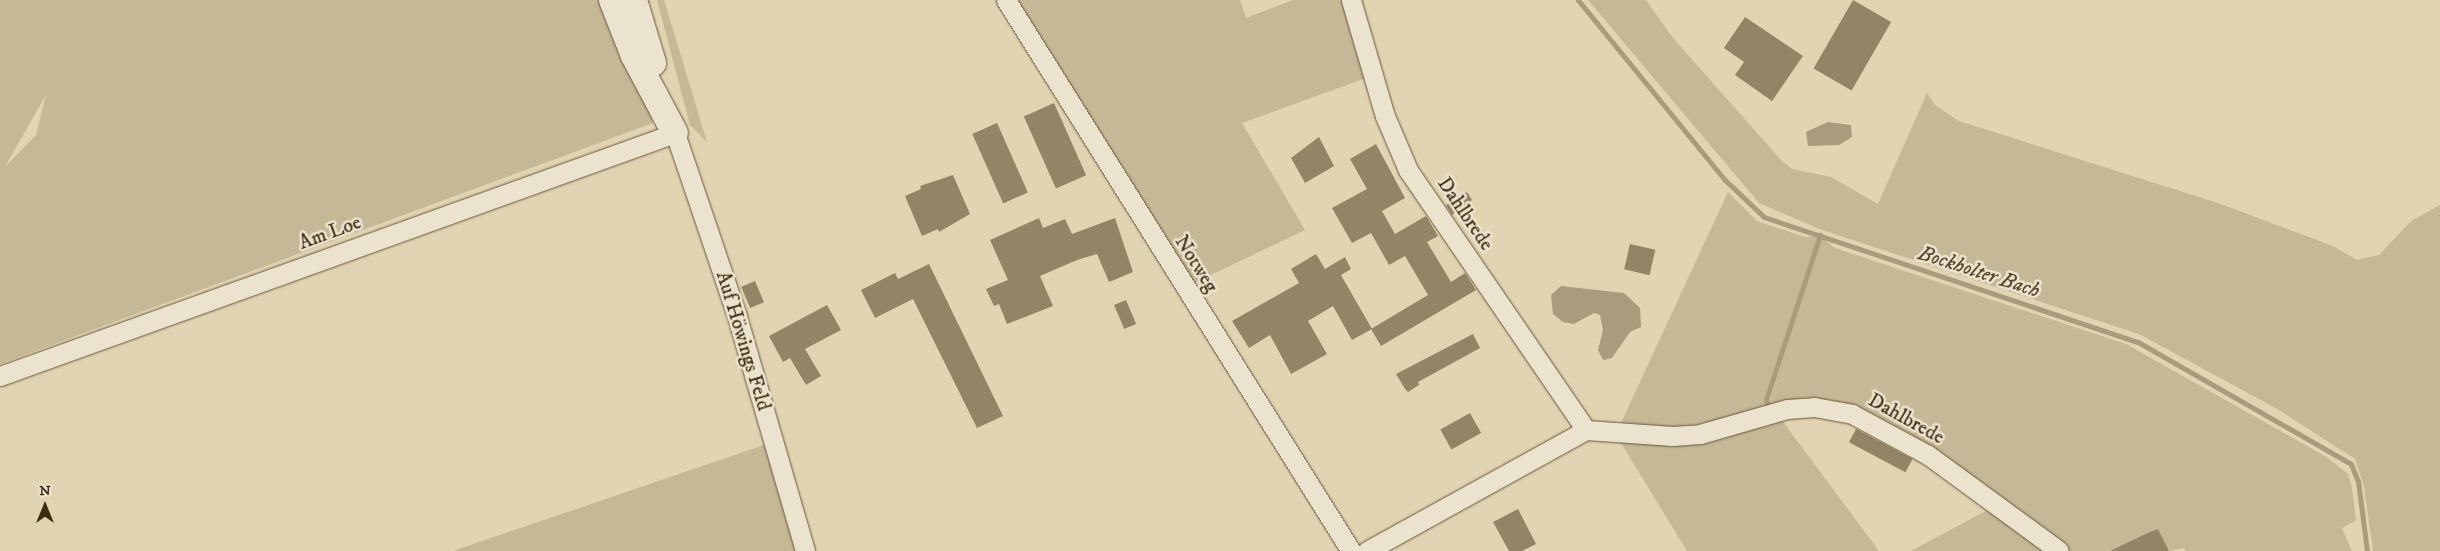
<!DOCTYPE html>
<html>
<head>
<meta charset="utf-8">
<style>
  body { margin:0 }
  #map { position:relative; width:2440px; height:551px; overflow:hidden; background:#e1d4b3; font-family:"IM FELL DW Pica",serif }
  div>[style] { position:absolute }
  .green>* { inset:0; background:#c5b897 }
  .water>* { inset:0; background:#aa9b7c }
  .stream>* { height:5px; margin:-2.5px; padding:0 2.5px; transform-origin:2.5px; border-radius:2.5px; background:#aa9b7c }
  .building>* { inset:0; background:#938465; transform-origin:0 0 }
  .roads { filter:drop-shadow(0 0 1px #68573a) drop-shadow(0 0 1px #68573a) }
  .street>* { height:19px; margin:-9.5px; padding:0 9.5px; transform-origin:9.5px; border-radius:9.5px; background:#ece3ce }
  .secondary>* { height:26px; margin:-13px; padding:0 13px; transform-origin:13px; border-radius:13px; background:#ece3ce }
  span { translate:-50% -50%; white-space:nowrap; text-align:center; line-height:1.15; -webkit-text-stroke:5px #ece3ce; paint-order:stroke }
  .street-label { font-size:20px; color:#3f2d11 }
  .water-label { font-size:21px; color:#5a482c; font-style:italic }
  .north { position:absolute; left:20px; top:481px; width:50px; height:50px; -webkit-text-stroke:4px #ece3ce; paint-order:stroke; rotate:0deg; font-size:14px; font-weight:700; line-height:20px; text-align:center; color:#3f2d11 }
  .north::after { content:''; display:block; margin:auto; width:18px; height:22px; background:#3f2d11; clip-path:polygon(50% 0,100% 100%,50% 72%,0 100%) }
</style>
</head>
<body>
<div id="map">
  <div class="green">
    <i style="clip-path:polygon(evenodd,0 0,604px 0,653px 123px,0 364px,0 0,46px 95px,36px 135px,6px 166px,6px 165px,46px 95px)"></i>
    <i style="clip-path:polygon(657px 0,664px 0,707px 142px,690px 125px)"></i>
    <i style="clip-path:polygon(1012px 0,1240px 0,1246px 18px,1293px 0,1344px 0,1369px 77px,1242px 123px,1305px 230px,1190px 285px)"></i>
    <i style="clip-path:polygon(1588px 0,1646px 0,1673px 38px,1782px 161px,1792px 169px,1831px 177px,1878px 204px,1927px 93px,1935px 105px,1959px 121px,2221px 204px,2333px 246px,2357px 260px,2379px 255px,2411px 221px,2440px 205px,2440px 551px,2373px 551px,2364px 486px,2355px 459px,2279px 410px,2139px 334px,1822px 230px,1759px 203px)"></i>
    <i style="clip-path:polygon(1728px 192px,1757px 221px,1805px 237px,1818px 236px,1765px 400px,1768px 406px,1821px 237px,1835px 248px,2126px 344px,2325px 456px,2348px 474px,2352px 488px,2356px 520px,2342px 528px,2352px 551px,2186px 551px,2184px 548px,2169px 551px,2158px 529px,2110px 551px,2066px 551px,1870px 415px,1774px 408px,1682px 428px,1619px 427px)"></i>
    <i style="clip-path:polygon(1778px 415px,1879px 551px,1687px 551px,1618px 438px)"></i>
    <i style="clip-path:polygon(773px 442px,805px 551px,453px 551px)"></i>
    <i style="clip-path:polygon(1993px 507px,2055px 551px,1911px 551px)"></i>
  </div>
  <div class="water">
    <i style="clip-path:polygon(1828px 122px,1851px 125px,1852px 137px,1839px 145px,1808px 146px,1806px 132px)"></i>
    <i style="clip-path:polygon(1561px 286px,1624px 293px,1640px 308px,1641px 327px,1630px 332px,1612px 358px,1603px 360px,1598px 350px,1603px 330px,1600px 315px,1594px 313px,1574px 324px,1563px 322px,1553px 314px,1551px 295px)"></i>
  </div>
  <div class="stream">
    <i style="left:1578px;top:0;width:232px;rotate:50.8deg"></i>
    <i style="left:1725px;top:180px;width:54px;rotate:43.5deg"></i>
    <i style="left:1764px;top:217px;width:394px;rotate:18.5deg"></i>
    <i style="left:2138px;top:342px;width:245px;rotate:29.8deg"></i>
    <i style="left:2351px;top:464px;width:18px;rotate:68deg"></i>
    <i style="left:2358px;top:481px;width:71px;rotate:82.7deg"></i>
    <i style="left:1768px;top:405px;width:5px;rotate:-112deg"></i>
    <i style="left:1766px;top:400px;width:174px;rotate:-71.9deg"></i>
  </div>
  <div class="building">
    <i style="left:1853px;top:0;width:44px;height:79px;rotate:30deg"></i>
    <i style="clip-path:polygon(1745px 17px,1803px 56px,1772px 101px,1735px 75px,1744px 62px,1724px 48px)"></i>
    <i style="left:1054px;top:103px;width:79px;height:33px;rotate:66deg"></i>
    <i style="left:997px;top:123px;width:76px;height:27px;rotate:66deg"></i>
    <i style="clip-path:polygon(1319px 137px,1334px 166px,1305px 183px,1291px 158px)"></i>
    <i style="clip-path:polygon(1376px 144px,1405px 198px,1382px 211px,1395px 234px,1426px 216px,1438px 236px,1427px 242px,1451px 282px,1465px 273px,1476px 290px,1381px 346px,1371px 329px,1428px 295px,1405px 256px,1389px 265px,1371px 233px,1352px 243px,1332px 208px,1367px 189px,1350px 159px)"></i>
    <i style="clip-path:polygon(953px 175px,970px 214px,939px 232px,938px 229px,922px 236px,905px 196px,921px 189px,920px 186px)"></i>
    <i style="clip-path:polygon(1467px 192px,1472px 200px,1452px 215px,1446px 205px)"></i>
    <i style="clip-path:polygon(1039px 218px,1043px 228px,1065px 219px,1072px 234px,1115px 218px,1133px 272px,1109px 282px,1097px 254px,1077px 260px,1040px 276px,1053px 306px,1007px 324px,999px 304px,994px 306px,986px 289px,1008px 280px,990px 240px)"></i>
    <i style="left:1630px;top:244px;width:26px;height:26px;rotate:13deg"></i>
    <i style="clip-path:polygon(1316px 254px,1325px 269px,1345px 257px,1351px 269px,1341px 275px,1372px 329px,1352px 340px,1333px 306px,1308px 321px,1327px 354px,1291px 374px,1270px 335px,1249px 348px,1232px 321px,1299px 283px,1291px 269px)"></i>
    <i style="clip-path:polygon(929px 264px,1003px 416px,977px 428px,913px 299px,875px 318px,861px 290px,895px 273px,898px 279px)"></i>
    <i style="left:755px;top:281px;width:23px;height:15px;rotate:67deg"></i>
    <i style="left:1126px;top:300px;width:26px;height:13px;rotate:67deg"></i>
    <i style="clip-path:polygon(827px 305px,841px 330px,805px 349px,821px 376px,806px 385px,790px 358px,783px 362px,769px 336px)"></i>
    <i style="clip-path:polygon(1473px 334px,1480px 348px,1418px 382px,1419px 385px,1408px 392px,1405px 389px,1396px 374px)"></i>
    <i style="left:1470px;top:413px;width:23px;height:34px;rotate:61deg"></i>
    <i style="left:1856px;top:429px;width:64px;height:15px;rotate:28deg"></i>
    <i style="clip-path:polygon(1518px 509px,1536px 544px,1522px 551px,1509px 551px,1493px 522px)"></i>
    <i style="clip-path:polygon(2158px 529px,2169px 551px,2110px 551px,2150px 532px)"></i>
  </div>
  <div class="roads">
    <div class="street">
      <i style="left:1006px;top:0;width:650px;rotate:57.95deg"></i>
      <i style="left:1351px;top:0;width:121px;rotate:73.7deg"></i>
      <i style="left:1385px;top:116px;width:59px;rotate:66.9deg"></i>
      <i style="left:1408px;top:170px;width:315px;rotate:55.6deg"></i>
      <i style="left:1586px;top:430px;width:250px;rotate:151.1deg"></i>
      <i style="left:0;top:376px;width:717px;rotate:-19.8deg"></i>
      <i style="left:675px;top:133px;width:190px;rotate:71.3deg"></i>
      <i style="left:736px;top:313px;width:248px;rotate:73.8deg"></i>
      <i style="left:1586px;top:430px;width:87px;rotate:3.9deg"></i>
      <i style="left:1673px;top:436px;width:27px;rotate:-4deg"></i>
      <i style="left:1700px;top:434px;width:91px;rotate:-16deg"></i>
      <i style="left:1787px;top:409px;width:27px;rotate:-4deg"></i>
      <i style="left:1814px;top:407px;width:39px;rotate:10deg"></i>
      <i style="left:1852px;top:414px;width:86px;rotate:28.3deg"></i>
      <i style="left:1928px;top:455px;width:162px;rotate:36.2deg"></i>
    </div>
    <div class="secondary">
      <i style="left:612px;top:0;width:60px;rotate:68.6deg"></i>
      <i style="left:634px;top:56px;width:87px;rotate:62deg"></i>
      <i style="left:634px;top:0;width:66px;rotate:73.2deg"></i>
    </div>
  </div>
  <div class="street-label">
    <span style="left:1465px;top:214px;rotate:56deg">Dahlbrede</span>
    <span style="left:330px;top:233px;rotate:-20deg">Am Loe</span>
    <span style="left:1196px;top:264px;rotate:58deg">Notweg</span>
    <span style="left:743px;top:341px;rotate:73deg">Auf Höwings Feld</span>
    <span style="left:1906px;top:419px;rotate:29deg">Dahlbrede</span>
  </div>
  <div class="water-label">
    <span style="left:1979px;top:272px;rotate:18deg">Bockholter Bach</span>
  </div>
  <div class="north">N</div>
</div>
</body>
</html>
